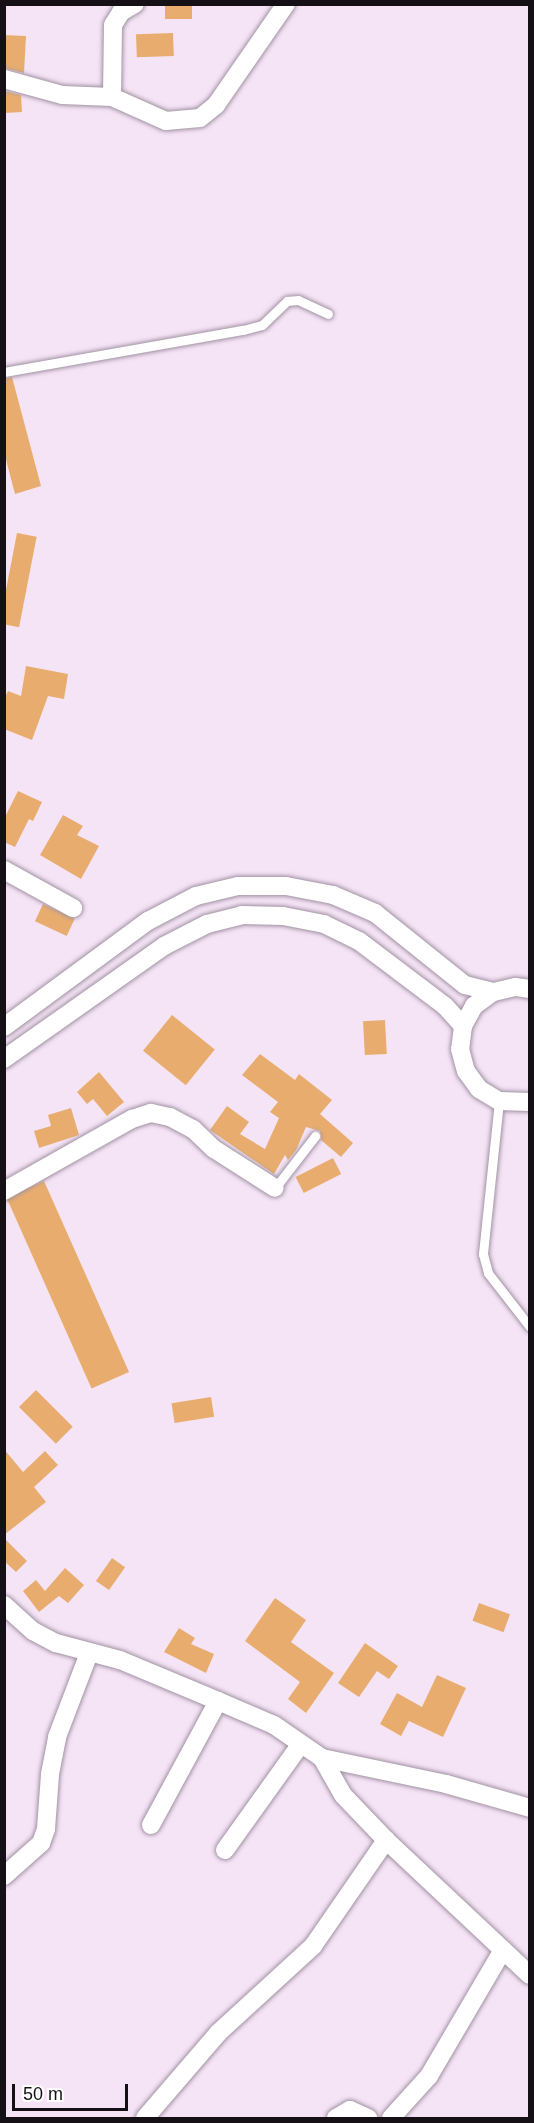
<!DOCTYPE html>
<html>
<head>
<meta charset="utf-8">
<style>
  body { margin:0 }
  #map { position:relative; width:534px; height:2123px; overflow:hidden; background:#f5e4f6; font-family:Arial,sans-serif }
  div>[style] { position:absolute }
  .building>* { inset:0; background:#e8ad6e; transform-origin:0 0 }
  .roads { filter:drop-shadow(0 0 2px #a192a3) drop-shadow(0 0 2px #a192a3) }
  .service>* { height:9px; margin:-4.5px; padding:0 4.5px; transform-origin:4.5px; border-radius:4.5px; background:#fff }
  .minor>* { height:18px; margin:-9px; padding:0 9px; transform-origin:9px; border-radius:9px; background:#fff }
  span { translate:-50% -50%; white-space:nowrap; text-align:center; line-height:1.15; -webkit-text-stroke:6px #fff; paint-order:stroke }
  .frame { position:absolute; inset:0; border:6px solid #151016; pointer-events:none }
  .scale { position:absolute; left:12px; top:2084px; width:116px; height:27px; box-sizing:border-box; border:3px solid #151016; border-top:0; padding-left:8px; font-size:18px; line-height:21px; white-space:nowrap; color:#151016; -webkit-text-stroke:4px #fff; paint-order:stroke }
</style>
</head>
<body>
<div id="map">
  <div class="building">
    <i style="left:165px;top:4px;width:27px;height:15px"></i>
    <i style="left:173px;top:33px;width:23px;height:37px;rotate:88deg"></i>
    <i style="clip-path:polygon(4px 35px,26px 36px,24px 73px,4px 68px)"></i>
    <i style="clip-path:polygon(4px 91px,21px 95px,22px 112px,4px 113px)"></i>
    <i style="clip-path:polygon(12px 377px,41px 486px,15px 494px,4px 452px,4px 379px)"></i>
    <i style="left:17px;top:533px;width:20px;height:92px;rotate:11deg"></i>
    <i style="clip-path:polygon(26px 666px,68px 674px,64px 699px,48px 696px,32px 740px,4px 729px,4px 699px,8px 691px,21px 696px)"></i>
    <i style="clip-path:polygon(18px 791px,42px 802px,33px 821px,29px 819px,15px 847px,4px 842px,4px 819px)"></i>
    <i style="clip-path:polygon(63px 815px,83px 826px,77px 835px,99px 846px,81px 879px,40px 855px)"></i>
    <i style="left:43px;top:904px;width:35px;height:19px;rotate:25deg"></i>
    <i style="left:172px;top:1015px;width:55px;height:46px;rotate:39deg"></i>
    <i style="left:385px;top:1020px;width:34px;height:22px;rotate:87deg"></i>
    <i style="clip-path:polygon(260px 1054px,295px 1080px,299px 1074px,332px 1100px,320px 1114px,353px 1143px,341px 1157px,321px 1140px,320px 1131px,306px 1127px,296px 1150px,288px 1160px,285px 1155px,274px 1174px,210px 1130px,227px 1106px,249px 1122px,240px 1134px,265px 1149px,279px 1118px,270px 1112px,278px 1102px,242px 1075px)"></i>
    <i style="clip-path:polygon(99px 1072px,124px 1102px,107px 1116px,93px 1099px,87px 1104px,77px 1092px)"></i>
    <i style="clip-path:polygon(71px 1108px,79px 1135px,39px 1148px,34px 1131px,51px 1126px,48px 1115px)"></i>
    <i style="left:333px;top:1158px;width:18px;height:42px;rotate:63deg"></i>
    <i style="left:44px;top:1181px;width:209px;height:41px;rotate:66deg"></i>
    <i style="left:36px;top:1390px;width:52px;height:24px;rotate:45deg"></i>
    <i style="left:211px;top:1397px;width:20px;height:40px;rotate:81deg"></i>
    <i style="clip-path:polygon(4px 1449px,23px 1472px,45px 1451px,58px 1465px,34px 1487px,46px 1502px,4px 1535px)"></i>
    <i style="clip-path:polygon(4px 1538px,27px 1561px,16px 1572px,4px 1561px)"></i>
    <i style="left:112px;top:1558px;width:16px;height:28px;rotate:35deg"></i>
    <i style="clip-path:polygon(65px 1568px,84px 1585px,68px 1603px,59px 1596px,39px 1612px,23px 1591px,36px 1580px,45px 1591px)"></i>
    <i style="clip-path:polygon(275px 1598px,306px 1620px,291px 1642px,334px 1673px,306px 1713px,288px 1699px,300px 1682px,245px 1641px)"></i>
    <i style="left:479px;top:1603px;width:33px;height:19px;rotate:20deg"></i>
    <i style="clip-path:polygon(179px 1628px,195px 1638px,191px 1644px,214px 1654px,206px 1673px,164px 1652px)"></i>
    <i style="clip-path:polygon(365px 1643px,398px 1666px,389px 1679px,377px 1671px,359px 1697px,338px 1683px)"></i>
    <i style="clip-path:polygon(437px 1675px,466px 1688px,443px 1737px,409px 1721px,401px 1736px,380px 1724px,397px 1693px,422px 1707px)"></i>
  </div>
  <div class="roads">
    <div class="service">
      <i style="left:4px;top:372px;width:243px;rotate:-10deg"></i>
      <i style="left:243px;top:330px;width:20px;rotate:-15deg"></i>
      <i style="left:262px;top:325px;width:35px;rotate:-44deg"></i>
      <i style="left:287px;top:301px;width:11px;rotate:-5deg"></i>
      <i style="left:298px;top:300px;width:33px;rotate:25deg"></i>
      <i style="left:499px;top:1101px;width:154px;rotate:96deg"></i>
      <i style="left:483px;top:1254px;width:20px;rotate:75deg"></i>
      <i style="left:488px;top:1273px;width:68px;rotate:52.1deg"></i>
      <i style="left:275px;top:1188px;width:66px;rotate:-52.4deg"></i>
    </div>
    <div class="minor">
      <i style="left:4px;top:79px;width:60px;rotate:15.4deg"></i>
      <i style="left:62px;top:95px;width:50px;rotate:2.3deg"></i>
      <i style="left:112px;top:97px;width:59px;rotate:24deg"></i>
      <i style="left:166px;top:121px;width:34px;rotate:-5deg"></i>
      <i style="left:200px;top:118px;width:21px;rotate:-39deg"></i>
      <i style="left:216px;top:105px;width:123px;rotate:-55.3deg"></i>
      <i style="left:112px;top:97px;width:72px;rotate:-89.2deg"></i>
      <i style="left:113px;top:25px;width:15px;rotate:-58deg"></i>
      <i style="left:121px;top:12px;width:16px;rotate:-30deg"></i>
      <i style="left:4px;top:870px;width:79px;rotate:28.8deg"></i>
      <i style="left:530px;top:989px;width:15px;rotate:-172deg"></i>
      <i style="left:515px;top:987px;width:23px;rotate:167deg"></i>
      <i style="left:493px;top:992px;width:24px;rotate:144deg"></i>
      <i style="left:474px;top:1006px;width:23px;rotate:119deg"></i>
      <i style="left:463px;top:1026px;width:23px;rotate:97deg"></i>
      <i style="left:460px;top:1049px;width:23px;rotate:75deg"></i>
      <i style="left:466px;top:1071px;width:22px;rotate:54deg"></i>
      <i style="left:479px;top:1089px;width:23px;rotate:31deg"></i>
      <i style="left:499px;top:1101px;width:31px;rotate:2deg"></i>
      <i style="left:4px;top:1027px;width:179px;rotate:-36.4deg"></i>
      <i style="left:148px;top:921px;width:54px;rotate:-27.5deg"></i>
      <i style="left:196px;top:896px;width:43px;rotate:-13.4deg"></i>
      <i style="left:238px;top:886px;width:48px"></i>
      <i style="left:286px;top:886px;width:48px;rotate:10.8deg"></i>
      <i style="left:333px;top:895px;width:46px;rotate:23.2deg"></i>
      <i style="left:375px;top:913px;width:115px;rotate:38.7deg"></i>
      <i style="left:465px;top:985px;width:29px;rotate:14deg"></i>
      <i style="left:4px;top:1059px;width:196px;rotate:-35.2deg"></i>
      <i style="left:164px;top:946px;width:48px;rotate:-27.1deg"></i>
      <i style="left:207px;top:924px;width:36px;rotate:-14deg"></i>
      <i style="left:242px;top:915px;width:41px;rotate:1.4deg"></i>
      <i style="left:283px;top:916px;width:42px;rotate:11deg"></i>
      <i style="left:324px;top:924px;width:39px;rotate:26deg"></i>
      <i style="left:359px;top:941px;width:108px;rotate:37.1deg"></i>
      <i style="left:445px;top:1006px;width:27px;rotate:48deg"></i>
      <i style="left:4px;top:1191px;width:147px;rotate:-29.4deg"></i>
      <i style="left:132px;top:1119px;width:20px;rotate:-18deg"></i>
      <i style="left:151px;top:1113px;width:19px;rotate:12deg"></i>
      <i style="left:170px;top:1117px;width:26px;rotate:28deg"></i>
      <i style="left:193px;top:1129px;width:29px;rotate:44deg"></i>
      <i style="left:214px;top:1149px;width:72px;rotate:32.6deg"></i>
      <i style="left:4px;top:1605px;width:39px;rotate:42deg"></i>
      <i style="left:33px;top:1631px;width:26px;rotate:28deg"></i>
      <i style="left:56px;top:1643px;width:66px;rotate:14.9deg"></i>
      <i style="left:120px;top:1660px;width:106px;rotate:22.7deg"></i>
      <i style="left:218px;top:1701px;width:61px;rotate:23.2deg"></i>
      <i style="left:274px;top:1725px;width:58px;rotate:34.5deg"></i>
      <i style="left:322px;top:1758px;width:127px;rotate:11.8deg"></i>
      <i style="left:446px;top:1784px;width:87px;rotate:15.9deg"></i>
      <i style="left:151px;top:1825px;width:141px;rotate:-61.6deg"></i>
      <i style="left:386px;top:1840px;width:197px;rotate:43.2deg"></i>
      <i style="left:225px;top:1850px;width:130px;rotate:-54.4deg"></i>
      <i style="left:4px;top:1876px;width:50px;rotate:-41.7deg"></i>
      <i style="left:41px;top:1843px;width:15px;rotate:-70deg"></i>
      <i style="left:46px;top:1829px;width:55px;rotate:-85.8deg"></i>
      <i style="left:50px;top:1774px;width:38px;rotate:-79deg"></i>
      <i style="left:57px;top:1737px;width:90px;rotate:-69.1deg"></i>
      <i style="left:145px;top:2118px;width:112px;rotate:-49.3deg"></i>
      <i style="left:218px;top:2033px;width:129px;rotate:-42.5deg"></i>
      <i style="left:313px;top:1946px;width:129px;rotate:-55.4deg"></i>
      <i style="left:386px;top:1840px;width:62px;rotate:-133.7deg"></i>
      <i style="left:343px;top:1795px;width:43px;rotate:-119.6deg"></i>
      <i style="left:336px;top:2118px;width:16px;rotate:-30deg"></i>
      <i style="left:350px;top:2110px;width:20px;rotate:24deg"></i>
      <i style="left:391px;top:2118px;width:57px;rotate:-47.9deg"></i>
      <i style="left:429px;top:2076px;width:146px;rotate:-59.6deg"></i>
    </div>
  </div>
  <div class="frame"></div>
  <div class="scale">50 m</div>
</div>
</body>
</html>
